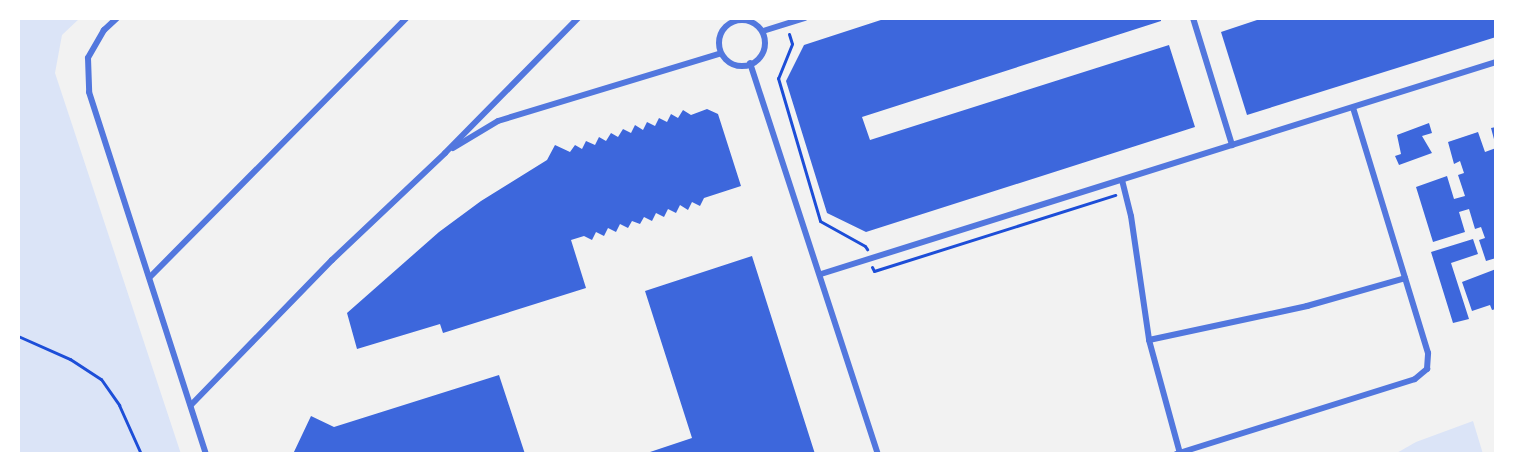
<!DOCTYPE html>
<html>
<head>
<meta charset="utf-8">
<style>
  body { margin:0 }
  #map { position:relative; width:1514px; height:472px; overflow:hidden; background:#f2f2f2; font-family:"Space Grotesk",sans-serif }
  div>[style] { position:absolute }
  .green>* { inset:0; background:#dbe4f7 }
  .building>* { inset:0; background:#3d67dc }
  .path>* { height:3px; margin:-1.5px; padding:0 1.5px; transform-origin:1.5px; border-radius:1.5px; background:#1d4ed8 }
  .minor>* { height:6px; margin:-3px; padding:0 3px; transform-origin:3px; border-radius:3px; background:#5277de }
  .minor>.ring { margin:-3px; padding:0; box-sizing:content-box; background:none; border:6px solid #5277de; border-radius:50% }
  span { translate:-50% -50%; white-space:nowrap; text-align:center; line-height:1.15; -webkit-text-stroke:5px #fff; paint-order:stroke }
  .frame { position:absolute; inset:0; border:20px solid #fff; pointer-events:none }
</style>
</head>
<body>
<div id="map">
  <div class="green">
    <i style="clip-path:polygon(18px 18px,80px 18px,62px 35px,55px 73px,181px 454px,18px 454px)"></i>
    <i style="clip-path:polygon(1473px 421px,1483px 454px,1395px 454px,1416px 442px)"></i>
  </div>
  <div class="building">
    <i style="clip-path:polygon(887px 18px,1161px 18px,1161px 21px,862px 117px,870px 140px,1169px 45px,1195px 127px,866px 232px,827px 213px,786px 81px,804px 45px)"></i>
    <i style="clip-path:polygon(1263px 18px,1496px 18px,1496px 37px,1247px 115px,1221px 32px)"></i>
    <i style="clip-path:polygon(707px 109px,718px 114px,741px 186px,704px 198px,700px 206px,692px 202px,688px 210px,680px 205px,676px 213px,668px 209px,664px 217px,656px 213px,652px 221px,644px 217px,640px 224px,632px 221px,628px 228px,620px 224px,616px 232px,608px 228px,604px 236px,596px 232px,592px 240px,584px 236px,571px 240px,586px 288px,443px 333px,440px 324px,357px 349px,347px 313px,439px 232px,481px 201px,547px 160px,555px 145px,570px 152px,575px 145px,582px 149px,586px 141px,595px 145px,599px 137px,606px 141px,611px 133px,618px 137px,623px 129px,631px 133px,635px 125px,643px 130px,647px 122px,655px 126px,659px 118px,667px 122px,671px 114px,678px 118px,683px 110px,691px 115px)"></i>
    <i style="clip-path:polygon(1429px 123px,1432px 133px,1422px 136px,1432px 153px,1399px 165px,1395px 156px,1401px 154px,1397px 135px)"></i>
    <i style="clip-path:polygon(1496px 127px,1496px 143px,1495px 143px,1491px 128px)"></i>
    <i style="clip-path:polygon(1478px 132px,1485px 152px,1496px 148px,1496px 258px,1486px 261px,1479px 240px,1485px 238px,1481px 227px,1475px 229px,1469px 209px,1459px 212px,1465px 232px,1433px 242px,1416px 187px,1447px 176px,1454px 199px,1465px 196px,1458px 175px,1464px 173px,1460px 161px,1454px 164px,1448px 142px)"></i>
    <i style="clip-path:polygon(1473px 239px,1478px 254px,1451px 263px,1469px 319px,1453px 323px,1431px 252px)"></i>
    <i style="clip-path:polygon(752px 256px,815px 454px,644px 454px,692px 438px,645px 291px)"></i>
    <i style="clip-path:polygon(1496px 269px,1496px 309px,1492px 310px,1490px 305px,1472px 311px,1462px 282px)"></i>
    <i style="clip-path:polygon(499px 375px,525px 454px,293px 454px,311px 416px,334px 427px)"></i>
  </div>
  <div class="path">
    <i style="left:789px;top:34px;width:10px;rotate:73deg"></i>
    <i style="left:792px;top:44px;width:37px;rotate:112deg"></i>
    <i style="left:778px;top:78px;width:149px;rotate:73.6deg"></i>
    <i style="left:820px;top:221px;width:51px;rotate:29.1deg"></i>
    <i style="left:865px;top:246px;width:4px;rotate:56deg"></i>
    <i style="left:872px;top:267px;width:4px;rotate:63deg"></i>
    <i style="left:874px;top:271px;width:253px;rotate:-17.5deg"></i>
    <i style="left:18px;top:336px;width:57px;rotate:23.9deg"></i>
    <i style="left:70px;top:359px;width:37px;rotate:33deg"></i>
    <i style="left:101px;top:379px;width:32px;rotate:55deg"></i>
    <i style="left:119px;top:405px;width:54px;rotate:65.8deg"></i>
  </div>
  <div class="minor">
    <i style="left:117px;top:18px;width:18px;rotate:137deg"></i>
    <i style="left:104px;top:30px;width:32px;rotate:120deg"></i>
    <i style="left:88px;top:58px;width:34px;rotate:88deg"></i>
    <i style="left:89px;top:92px;width:380px;rotate:72.1deg"></i>
    <i style="left:1193px;top:18px;width:133px;rotate:72.9deg"></i>
    <i class="ring" style="left:719px;top:20px;width:40px;height:40px"></i>
    <i style="left:763px;top:31px;width:44px;rotate:-17.2deg"></i>
    <i style="left:750px;top:63px;width:411px;rotate:71.9deg"></i>
    <i style="left:453px;top:148px;width:52px;rotate:-31deg"></i>
    <i style="left:498px;top:121px;width:231px;rotate:-16.9deg"></i>
    <i style="left:1122px;top:180px;width:37px;rotate:76deg"></i>
    <i style="left:1131px;top:216px;width:125px;rotate:81.7deg"></i>
    <i style="left:1149px;top:340px;width:117px;rotate:74.7deg"></i>
    <i style="left:821px;top:274px;width:708px;rotate:-17.44deg"></i>
    <i style="left:150px;top:277px;width:364px;rotate:-45.3deg"></i>
    <i style="left:1149px;top:340px;width:162px;rotate:-12.1deg"></i>
    <i style="left:1307px;top:306px;width:102px;rotate:-15.9deg"></i>
    <i style="left:191px;top:405px;width:202px;rotate:-45.8deg"></i>
    <i style="left:332px;top:260px;width:156px;rotate:-43.4deg"></i>
    <i style="left:445px;top:153px;width:190px;rotate:-45.4deg"></i>
    <i style="left:1176px;top:454px;width:250px;rotate:-17.4deg"></i>
    <i style="left:1415px;top:379px;width:16px;rotate:-40deg"></i>
    <i style="left:1427px;top:369px;width:16px;rotate:-86deg"></i>
    <i style="left:1428px;top:353px;width:256px;rotate:-107deg"></i>
  </div>
  <div class="frame"></div>
</div>
</body>
</html>
